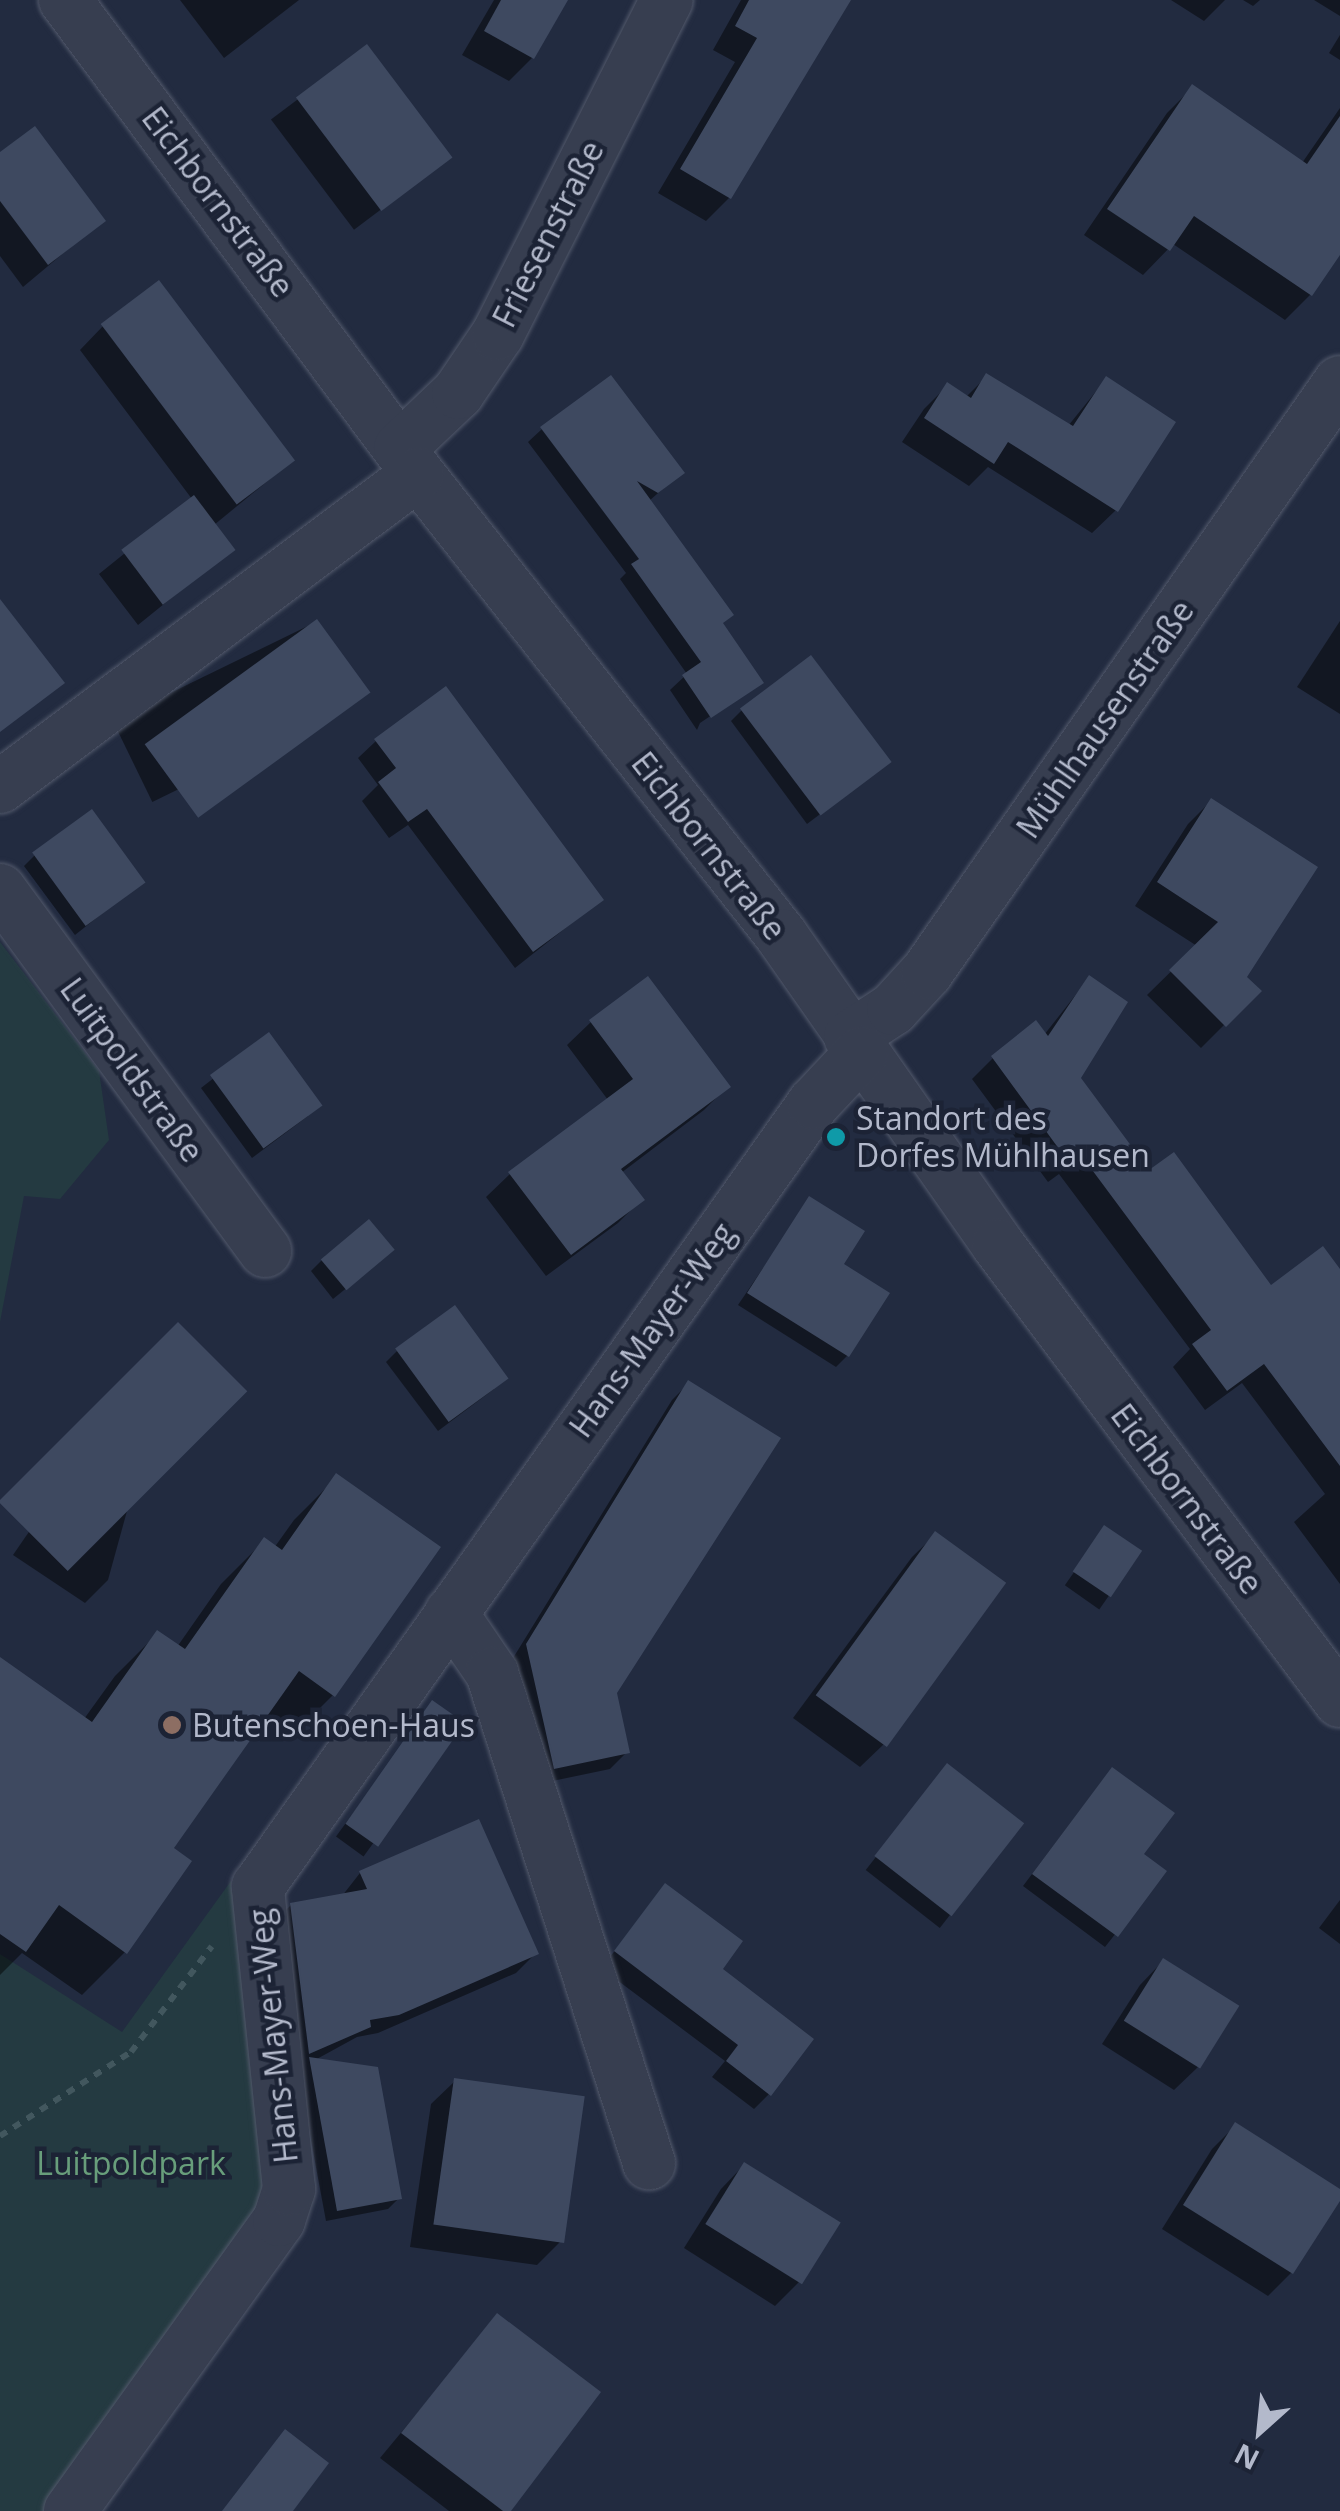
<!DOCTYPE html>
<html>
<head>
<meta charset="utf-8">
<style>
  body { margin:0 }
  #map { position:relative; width:1340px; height:2511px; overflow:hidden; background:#222b40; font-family:"Open Sans",sans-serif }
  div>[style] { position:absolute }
  .green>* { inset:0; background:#243a41 }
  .shadow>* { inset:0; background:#0007; transform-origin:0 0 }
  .building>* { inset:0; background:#3e4960; transform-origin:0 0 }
  .path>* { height:6px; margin-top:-3px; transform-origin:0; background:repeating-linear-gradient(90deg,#42575e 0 8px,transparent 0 16px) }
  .roads { filter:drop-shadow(0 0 2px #52596b) drop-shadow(0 0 2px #52596b) }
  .street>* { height:52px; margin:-26px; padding:0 26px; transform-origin:26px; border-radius:26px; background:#373e50 }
  .dots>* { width:28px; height:28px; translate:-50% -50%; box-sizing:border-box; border:5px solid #1c2335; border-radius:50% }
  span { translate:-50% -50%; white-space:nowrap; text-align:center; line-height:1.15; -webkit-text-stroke:9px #1c2335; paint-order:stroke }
  .street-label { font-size:32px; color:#b3b9cb }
  .poi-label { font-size:32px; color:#b3b9cb }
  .left { translate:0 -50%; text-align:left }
  .park-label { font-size:32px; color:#689e7b }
  .north { position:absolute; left:1210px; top:2381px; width:100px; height:100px; -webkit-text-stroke:8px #1c2335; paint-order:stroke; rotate:207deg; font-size:28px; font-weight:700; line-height:40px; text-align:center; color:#b3b9cb }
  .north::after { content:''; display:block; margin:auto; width:35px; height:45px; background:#b3b9cb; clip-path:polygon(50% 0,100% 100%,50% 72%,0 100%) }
</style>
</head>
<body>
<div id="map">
  <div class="green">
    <i style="clip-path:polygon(0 942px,99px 1071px,109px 1140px,60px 1199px,24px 1196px,0 1322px)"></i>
    <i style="clip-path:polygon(231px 1881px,279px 2176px,44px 2511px,0 2511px,0 1954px,122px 2032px)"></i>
  </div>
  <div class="shadow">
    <i style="clip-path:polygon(180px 0,299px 0,224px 58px)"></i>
    <i style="clip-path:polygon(494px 0,565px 0,532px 58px,509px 81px,462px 55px)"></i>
    <i style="clip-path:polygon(741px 0,847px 0,729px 198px,706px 221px,658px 193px,735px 62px,713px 50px)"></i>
    <i style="clip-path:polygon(1171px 0,1225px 0,1204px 21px)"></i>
    <i style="clip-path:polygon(1243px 0,1260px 0,1253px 6px)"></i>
    <i style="clip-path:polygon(1314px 0,1340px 0,1340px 16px)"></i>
    <i style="clip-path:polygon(1340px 35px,1340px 60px,1329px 53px)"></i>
    <i style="left:366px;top:48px;width:138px;height:119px;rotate:53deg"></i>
    <i style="clip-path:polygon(1192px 88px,1302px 163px,1340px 108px,1340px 248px,1310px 295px,1285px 320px,1173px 244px,1143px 275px,1084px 235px,1167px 113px)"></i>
    <i style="clip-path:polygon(0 155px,103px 220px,23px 287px,0 256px)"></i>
    <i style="clip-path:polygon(103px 326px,292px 461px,214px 525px,232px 549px,138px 625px,99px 574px,192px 499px,80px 350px)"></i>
    <i style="clip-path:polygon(986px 377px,1068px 426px,1106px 379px,1116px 510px,1092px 533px,988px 467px,969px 486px,902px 442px,924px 409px,948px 385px,966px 397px)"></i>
    <i style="clip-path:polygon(542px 429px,681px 473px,649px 501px,721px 625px,761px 682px,700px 723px,697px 730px,670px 690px,687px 674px,620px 579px,626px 573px,528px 442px)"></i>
    <i style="clip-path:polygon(1340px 621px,1340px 714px,1297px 687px)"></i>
    <i style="left:316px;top:622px;width:90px;height:226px;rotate:64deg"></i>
    <i style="clip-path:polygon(742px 710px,876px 772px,807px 824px,731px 721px)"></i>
    <i style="clip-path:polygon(376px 741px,601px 900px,515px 968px,408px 825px,389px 838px,362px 801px,378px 785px,358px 758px)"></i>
    <i style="clip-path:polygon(1211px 801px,1244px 977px,1258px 991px,1201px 1048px,1147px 995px,1197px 946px,1135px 906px,1188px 824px)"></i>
    <i style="clip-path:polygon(35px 855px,143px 881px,75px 935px,24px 866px)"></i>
    <i style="clip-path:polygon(1089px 978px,1078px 1078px,1149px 1173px,1271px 1288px,1340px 1273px,1340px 1584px,1294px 1522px,1325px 1494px,1242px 1383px,1205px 1410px,1173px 1367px,1190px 1349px,1059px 1174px,1048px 1182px,972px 1079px,993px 1058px,1044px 1035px)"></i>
    <i style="clip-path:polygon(591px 1022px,727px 1087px,704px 1110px,621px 1173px,641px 1200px,618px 1223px,546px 1276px,486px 1197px,510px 1174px,608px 1100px,567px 1045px)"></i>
    <i style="clip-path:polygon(269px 1035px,308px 1116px,252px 1158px,201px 1088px)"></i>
    <i style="clip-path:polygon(810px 1199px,840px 1265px,847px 1356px,836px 1367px,738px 1305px)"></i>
    <i style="clip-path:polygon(322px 1260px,380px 1261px,333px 1299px,311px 1271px)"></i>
    <i style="clip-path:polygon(178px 1326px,108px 1580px,85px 1603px,13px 1555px,155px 1349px)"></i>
    <i style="clip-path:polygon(397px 1351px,494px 1389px,438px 1431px,386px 1362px)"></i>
    <i style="clip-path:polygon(689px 1383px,615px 1693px,627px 1752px,610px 1769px,538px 1784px,510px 1663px,672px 1400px)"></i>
    <i style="clip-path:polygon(337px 1477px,333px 1695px,290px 1738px,262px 1719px,170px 1848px,125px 1952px,82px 1995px,22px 1953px,0 1975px,0 1660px,84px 1719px,115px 1676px,158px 1633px,177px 1647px,221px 1584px,264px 1541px,274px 1548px,294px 1520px)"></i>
    <i style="left:1105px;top:1528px;width:42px;height:70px;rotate:35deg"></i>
    <i style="clip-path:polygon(936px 1534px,884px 1744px,860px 1767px,793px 1718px,912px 1557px)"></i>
    <i style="left:433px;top:1703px;width:34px;height:165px;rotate:36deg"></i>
    <i style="left:947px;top:1766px;width:94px;height:132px;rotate:38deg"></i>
    <i style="clip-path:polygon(1102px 1781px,1141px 1855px,1164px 1872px,1105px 1947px,1023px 1886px)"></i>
    <i style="clip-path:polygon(360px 1873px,536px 1953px,516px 1973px,378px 2033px,357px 2037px,315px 2060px,399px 2198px,388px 2209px,326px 2221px,271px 1925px,291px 1905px,342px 1896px)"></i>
    <i style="clip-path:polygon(666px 1887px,719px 1969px,769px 2094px,754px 2109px,712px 2077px,725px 2061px,601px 1968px)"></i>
    <i style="clip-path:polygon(1340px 1900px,1340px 1944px,1319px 1928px)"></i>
    <i style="clip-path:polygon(1163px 1961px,1236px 2007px,1198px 2067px,1174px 2090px,1102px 2044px,1140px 1985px)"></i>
    <i style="clip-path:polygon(455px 2081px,560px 2242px,537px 2265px,410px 2247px,431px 2104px)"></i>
    <i style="clip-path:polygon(1235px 2126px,1340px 2192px,1291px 2273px,1268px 2296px,1162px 2229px,1212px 2149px)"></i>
    <i style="clip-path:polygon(744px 2165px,799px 2282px,775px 2306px,684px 2248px,721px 2189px)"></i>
    <i style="clip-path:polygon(497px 2317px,508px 2511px,449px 2511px,380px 2458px)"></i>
  </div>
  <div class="building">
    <i style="clip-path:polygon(501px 0,568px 0,534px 59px,484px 31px)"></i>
    <i style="clip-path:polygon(749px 0,851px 0,731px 199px,680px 169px,757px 38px,735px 26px)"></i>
    <i style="left:367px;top:44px;width:142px;height:89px;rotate:53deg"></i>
    <i style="clip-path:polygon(1192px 84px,1307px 164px,1340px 116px,1340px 255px,1312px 296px,1194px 216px,1170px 251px,1107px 209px)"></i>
    <i style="clip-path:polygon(35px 126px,106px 221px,48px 265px,0 201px,0 152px)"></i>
    <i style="left:159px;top:280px;width:226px;height:73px;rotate:53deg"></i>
    <i style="clip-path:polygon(986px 373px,1073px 426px,1106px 376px,1176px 422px,1118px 512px,1008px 442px,994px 464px,924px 418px,947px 382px,971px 398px)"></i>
    <i style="clip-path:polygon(611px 375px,685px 473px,658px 493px,637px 481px,734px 615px,723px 623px,764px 683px,711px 718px,682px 675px,701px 662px,631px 564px,639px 559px,540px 427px)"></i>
    <i style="left:194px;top:495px;width:69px;height:91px;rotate:53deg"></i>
    <i style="clip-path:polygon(0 599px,65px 683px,0 732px)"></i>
    <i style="left:317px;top:619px;width:91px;height:213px;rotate:54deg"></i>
    <i style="left:811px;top:655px;width:134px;height:89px;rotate:53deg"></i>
    <i style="clip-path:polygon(446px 686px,604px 900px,533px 952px,427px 809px,408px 822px,378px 782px,396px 768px,374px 739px)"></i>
    <i style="clip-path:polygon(1211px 798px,1318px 867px,1247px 977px,1262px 991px,1226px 1027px,1169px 970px,1218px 922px,1157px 882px)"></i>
    <i style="left:92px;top:809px;width:91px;height:74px;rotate:54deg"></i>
    <i style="clip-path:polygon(1089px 975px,1128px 1002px,1081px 1078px,1149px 1170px,1174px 1152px,1271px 1285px,1323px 1246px,1340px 1269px,1340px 1466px,1264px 1364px,1227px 1391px,1192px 1344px,1211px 1330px,1081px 1155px,1070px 1164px,991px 1056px,1036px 1020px,1048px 1036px)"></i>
    <i style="clip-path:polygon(648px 976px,731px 1087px,621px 1169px,645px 1200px,571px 1255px,508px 1172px,633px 1079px,589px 1020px)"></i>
    <i style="left:269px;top:1032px;width:91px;height:73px;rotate:54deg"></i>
    <i style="clip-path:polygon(809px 1196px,865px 1231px,844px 1264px,890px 1293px,849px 1357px,747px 1293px)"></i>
    <i style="left:369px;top:1219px;width:40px;height:63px;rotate:50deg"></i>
    <i style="left:455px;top:1305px;width:91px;height:74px;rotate:54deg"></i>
    <i style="left:178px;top:1322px;width:98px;height:254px;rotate:45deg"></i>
    <i style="clip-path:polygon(688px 1380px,781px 1438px,617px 1693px,630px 1753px,554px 1769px,526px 1644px)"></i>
    <i style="clip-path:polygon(336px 1473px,441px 1547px,335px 1697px,299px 1671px,174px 1848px,192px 1861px,127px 1954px,59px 1905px,26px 1952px,0 1934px,0 1657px,92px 1722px,157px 1630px,185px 1649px,264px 1537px,282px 1550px)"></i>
    <i style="left:1104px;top:1525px;width:46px;height:56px;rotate:34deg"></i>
    <i style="left:935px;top:1531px;width:88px;height:203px;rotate:36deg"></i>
    <i style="left:432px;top:1700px;width:40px;height:151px;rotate:35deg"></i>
    <i style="left:947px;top:1763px;width:98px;height:118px;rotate:38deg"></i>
    <i style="clip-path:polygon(1112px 1767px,1175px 1813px,1144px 1854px,1167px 1871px,1118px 1937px,1032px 1874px)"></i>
    <i style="clip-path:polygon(479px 1819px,539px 1954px,399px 2015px,370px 2020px,371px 2027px,309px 2054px,290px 1903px,367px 1889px,359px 1871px)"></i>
    <i style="clip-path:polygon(665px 1883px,743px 1941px,723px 1969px,814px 2039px,771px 2096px,726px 2061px,738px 2045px,614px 1951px)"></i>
    <i style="left:1163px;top:1958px;width:90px;height:74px;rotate:32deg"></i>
    <i style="clip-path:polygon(309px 2057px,378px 2067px,402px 2199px,337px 2211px)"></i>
    <i style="left:454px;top:2078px;width:132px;height:148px;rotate:8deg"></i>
    <i style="clip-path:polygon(1235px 2122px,1340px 2189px,1340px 2201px,1293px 2274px,1183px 2205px)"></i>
    <i style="left:744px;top:2162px;width:114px;height:73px;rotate:32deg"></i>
    <i style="clip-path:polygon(497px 2313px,601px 2392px,511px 2511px,503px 2511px,401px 2433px)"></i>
    <i style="clip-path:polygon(285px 2429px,329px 2463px,293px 2511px,222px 2511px)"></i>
  </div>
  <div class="path">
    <i style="left:0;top:2136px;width:156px;rotate:-32.7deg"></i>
    <i style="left:131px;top:2052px;width:133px;rotate:-52.6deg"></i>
  </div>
  <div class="roads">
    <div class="street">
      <i style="left:65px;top:0;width:591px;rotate:53.32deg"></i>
      <i style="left:418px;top:474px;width:587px;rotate:51.78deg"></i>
      <i style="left:781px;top:935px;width:378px;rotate:55deg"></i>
      <i style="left:998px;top:1245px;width:570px;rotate:53.13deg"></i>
      <i style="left:400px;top:448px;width:80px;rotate:-43.5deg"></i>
      <i style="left:458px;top:393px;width:71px;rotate:-55.9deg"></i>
      <i style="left:498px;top:334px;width:374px;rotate:-63.2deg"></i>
      <i style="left:0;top:787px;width:522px;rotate:-36.83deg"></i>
      <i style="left:0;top:890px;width:448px;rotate:53.7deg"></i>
      <i style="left:850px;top:1037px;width:51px;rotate:-33.1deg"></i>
      <i style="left:893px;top:1009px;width:50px;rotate:-47.4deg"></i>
      <i style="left:927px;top:972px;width:720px;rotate:-55.01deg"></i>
      <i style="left:451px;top:1613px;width:73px;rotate:55.7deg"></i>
      <i style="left:492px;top:1673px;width:515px;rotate:72.23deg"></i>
      <i style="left:70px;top:2511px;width:358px;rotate:-54.3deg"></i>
      <i style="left:279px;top:2220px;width:33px;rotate:-72deg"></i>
      <i style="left:289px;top:2189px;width:304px;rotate:-95.9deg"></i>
      <i style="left:258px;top:1887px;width:961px;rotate:-54.66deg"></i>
      <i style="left:814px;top:1103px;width:69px;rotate:-46.8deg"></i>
    </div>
  </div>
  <div class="dots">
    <i style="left:836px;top:1137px;background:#0f9aa8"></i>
    <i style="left:172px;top:1725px;background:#8d6e63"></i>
  </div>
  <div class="street-label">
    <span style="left:218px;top:202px;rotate:53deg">Eichbornstraße</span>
    <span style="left:548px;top:234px;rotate:-63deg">Friesenstraße</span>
    <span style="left:1105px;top:719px;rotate:-55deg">Mühlhausenstraße</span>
    <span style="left:709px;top:846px;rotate:52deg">Eichbornstraße</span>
    <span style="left:132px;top:1070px;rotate:54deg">Luitpoldstraße</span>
    <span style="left:652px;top:1330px;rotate:-54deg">Hans-Mayer-Weg</span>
    <span style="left:1187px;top:1499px;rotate:53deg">Eichbornstraße</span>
    <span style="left:273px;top:2036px;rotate:-96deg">Hans-Mayer-Weg</span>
  </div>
  <div class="poi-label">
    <span class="left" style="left:856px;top:1137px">Standort des<br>Dorfes Mühlhausen</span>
    <span class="left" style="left:192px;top:1725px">Butenschoen-Haus</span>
  </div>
  <div class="park-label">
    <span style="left:131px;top:2163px">Luitpoldpark</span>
  </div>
  <div class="north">N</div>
</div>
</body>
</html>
